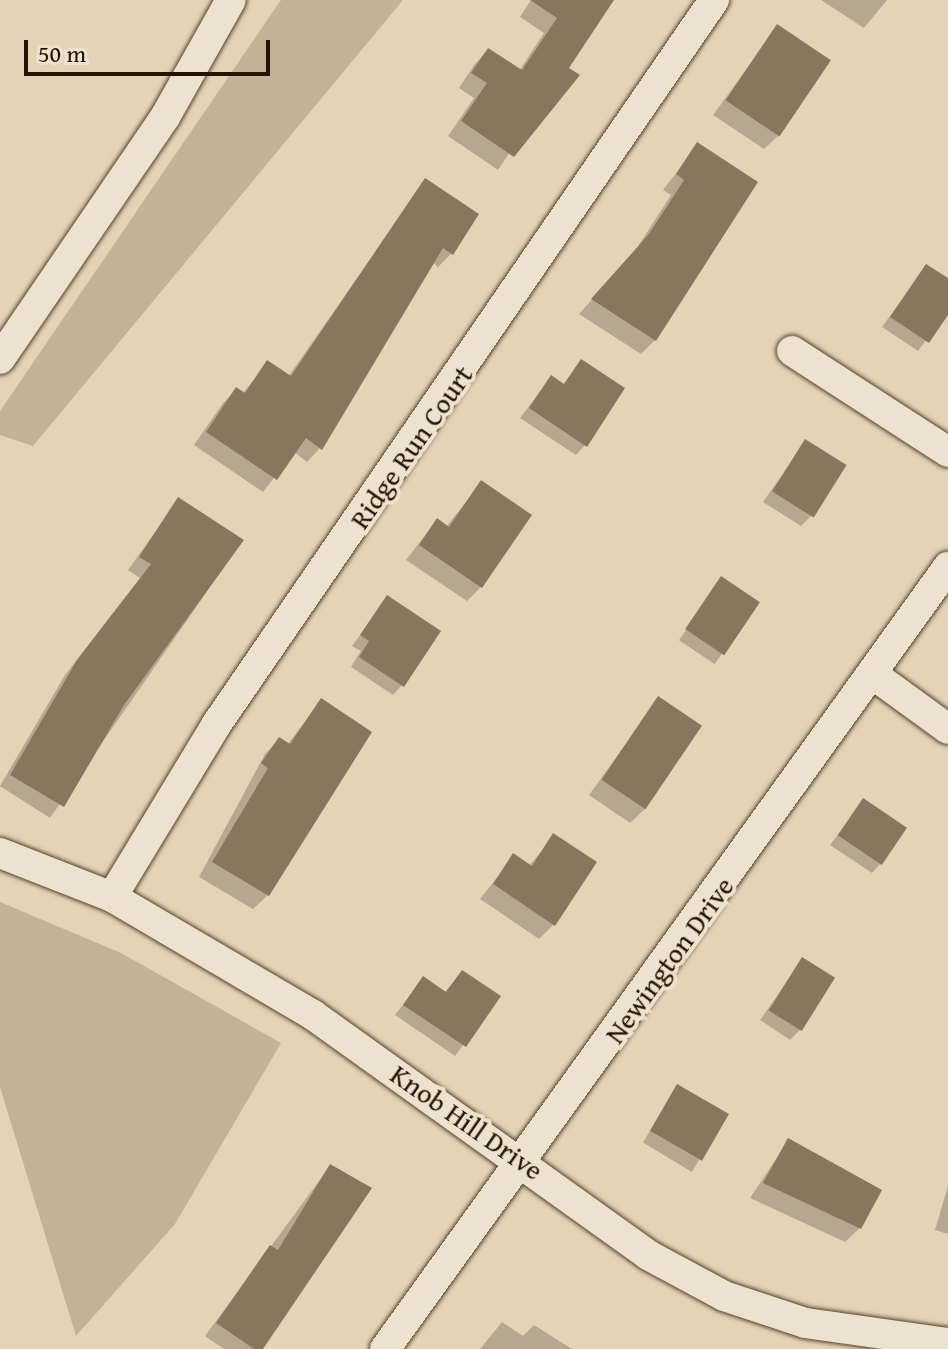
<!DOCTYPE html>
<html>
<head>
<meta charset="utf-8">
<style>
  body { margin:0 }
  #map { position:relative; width:948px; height:1349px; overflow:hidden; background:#e4d3b5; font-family:"Gentium Book Plus",serif }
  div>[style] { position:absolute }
  .green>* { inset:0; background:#c3b296 }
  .shadow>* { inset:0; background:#0003; transform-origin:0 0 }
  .building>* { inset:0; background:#88775e; transform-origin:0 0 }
  .roads { filter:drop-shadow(0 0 2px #54432d) drop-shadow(0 0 2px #54432d) }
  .street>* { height:30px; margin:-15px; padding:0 15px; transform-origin:15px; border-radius:15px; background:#ede2cf }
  span { translate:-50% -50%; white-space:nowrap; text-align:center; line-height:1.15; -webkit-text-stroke:8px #ede2cf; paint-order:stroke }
  .street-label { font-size:28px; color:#241300 }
  .scale { position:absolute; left:24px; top:40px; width:246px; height:36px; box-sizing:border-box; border:4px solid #241300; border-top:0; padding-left:10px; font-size:24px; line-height:28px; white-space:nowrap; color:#241300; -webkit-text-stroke:6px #ede2cf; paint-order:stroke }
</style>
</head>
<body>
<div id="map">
  <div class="green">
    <i style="clip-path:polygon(281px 0,403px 0,33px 446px,0 435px,0 411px)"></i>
    <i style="clip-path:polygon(0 902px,121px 953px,281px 1043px,175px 1224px,76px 1336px,0 1087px)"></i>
  </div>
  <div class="shadow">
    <i style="clip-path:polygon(531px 0,611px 0,498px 170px,448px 136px,474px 98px,459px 88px,474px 65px,488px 50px,519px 71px,544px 33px,520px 17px)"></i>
    <i style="clip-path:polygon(821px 0,887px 0,864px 28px)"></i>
    <i style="clip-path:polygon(777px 27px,779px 135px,764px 149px,713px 115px)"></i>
    <i style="clip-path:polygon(698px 145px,655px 340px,641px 354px,579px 314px,635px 251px,671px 195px,663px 190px)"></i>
    <i style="clip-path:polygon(425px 181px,451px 254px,438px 267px,432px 262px,320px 448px,307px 462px,294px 452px,263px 492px,194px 445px,223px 403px,237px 390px,242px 394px,268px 363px,288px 377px)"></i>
    <i style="clip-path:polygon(926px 266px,948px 281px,948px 311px,918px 351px,882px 327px)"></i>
    <i style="clip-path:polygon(581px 362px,585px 445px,576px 455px,520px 418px,551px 377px,563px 385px)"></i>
    <i style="clip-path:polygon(805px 442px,811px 516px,801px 526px,763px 502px)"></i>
    <i style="clip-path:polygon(481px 483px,481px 587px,467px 601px,406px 560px,437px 520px,446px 527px)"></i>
    <i style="clip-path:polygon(178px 500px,242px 541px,50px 818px,0 786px,65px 675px,140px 578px,128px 570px)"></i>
    <i style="left:721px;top:578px;width:43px;height:75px;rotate:34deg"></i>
    <i style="clip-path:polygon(388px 597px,402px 685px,393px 695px,351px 667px,361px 651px,352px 646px)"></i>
    <i style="clip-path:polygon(658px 699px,645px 809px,630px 823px,589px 795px)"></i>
    <i style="clip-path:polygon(321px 701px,268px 895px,253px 909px,199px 877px,265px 754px,279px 739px,287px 745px)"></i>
    <i style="clip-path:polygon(864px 800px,881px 863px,872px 873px,830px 845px)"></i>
    <i style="clip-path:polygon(554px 836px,554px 924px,539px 939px,480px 899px,514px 856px,529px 866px)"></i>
    <i style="clip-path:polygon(802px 960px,800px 1030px,790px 1040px,760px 1020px)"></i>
    <i style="clip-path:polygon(462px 972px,498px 997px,455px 1056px,395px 1015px,423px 979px,444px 993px)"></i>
    <i style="left:677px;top:1086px;width:57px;height:66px;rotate:31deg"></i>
    <i style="clip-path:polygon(788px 1141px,860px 1228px,845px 1242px,750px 1198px)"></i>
    <i style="clip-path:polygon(330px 1166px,260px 1349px,224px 1349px,205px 1336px)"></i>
    <i style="clip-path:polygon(948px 1186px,948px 1234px,935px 1230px)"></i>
    <i style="clip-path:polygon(502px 1322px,523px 1336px,534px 1325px,572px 1349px,480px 1349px)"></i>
  </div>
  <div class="building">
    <i style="clip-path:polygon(530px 0,614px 0,569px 68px,580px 75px,514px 157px,461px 121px,487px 83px,471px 73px,488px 48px,522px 70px,557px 18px)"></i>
    <i style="left:777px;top:24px;width:65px;height:92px;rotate:34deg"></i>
    <i style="clip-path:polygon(697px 142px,758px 182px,656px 341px,591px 299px,649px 234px,684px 180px,676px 174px)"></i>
    <i style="clip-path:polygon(425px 178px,479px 214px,453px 255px,443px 248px,322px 450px,306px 438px,277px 480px,206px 432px,236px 387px,245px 393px,267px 360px,291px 376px)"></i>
    <i style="clip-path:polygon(926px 264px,948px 278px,948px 315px,929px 343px,890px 317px)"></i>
    <i style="clip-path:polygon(581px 359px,625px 388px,587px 447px,529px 408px,551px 375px,564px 384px)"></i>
    <i style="left:805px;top:439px;width:49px;height:62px;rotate:32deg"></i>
    <i style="clip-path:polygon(481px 480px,532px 515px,482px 588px,419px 545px,437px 518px,449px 527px)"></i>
    <i style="clip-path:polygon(178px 497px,244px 540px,124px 705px,64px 807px,10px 775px,77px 660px,151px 564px,139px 557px)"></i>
    <i style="left:721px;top:576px;width:47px;height:64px;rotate:34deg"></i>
    <i style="clip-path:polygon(387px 595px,441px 631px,404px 687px,359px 657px,369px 641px,360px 635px)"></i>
    <i style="left:658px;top:696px;width:53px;height:101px;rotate:34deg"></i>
    <i style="clip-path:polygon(321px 698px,372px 732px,269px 896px,212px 862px,268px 768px,261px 763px,279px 737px,290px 744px)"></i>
    <i style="left:863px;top:798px;width:53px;height:45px;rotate:34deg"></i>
    <i style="clip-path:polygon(553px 833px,597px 862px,555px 926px,493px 884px,513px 853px,532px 866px)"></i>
    <i style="left:802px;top:957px;width:39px;height:63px;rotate:32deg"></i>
    <i style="clip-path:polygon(462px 970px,501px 996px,466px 1047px,403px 1005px,423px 976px,446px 992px)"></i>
    <i style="left:677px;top:1084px;width:60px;height:54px;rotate:30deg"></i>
    <i style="clip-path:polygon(788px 1138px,882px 1190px,861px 1229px,763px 1183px)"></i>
    <i style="clip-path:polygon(330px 1164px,372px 1188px,263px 1349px,254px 1349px,216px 1323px,270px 1245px,278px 1250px)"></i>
  </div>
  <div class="roads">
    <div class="street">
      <i style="left:792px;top:351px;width:186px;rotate:32.9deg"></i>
      <i style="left:0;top:359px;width:293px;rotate:-55.7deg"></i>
      <i style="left:165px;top:117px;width:134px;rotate:-60.6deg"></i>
      <i style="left:875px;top:676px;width:90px;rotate:36deg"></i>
      <i style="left:0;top:853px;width:120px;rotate:21.4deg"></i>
      <i style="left:112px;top:897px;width:233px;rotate:30.4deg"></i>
      <i style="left:313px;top:1015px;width:412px;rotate:35.6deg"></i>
      <i style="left:648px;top:1255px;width:86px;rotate:28.3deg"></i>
      <i style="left:724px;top:1296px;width:85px;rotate:18.4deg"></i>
      <i style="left:805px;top:1323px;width:144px;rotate:8deg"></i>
      <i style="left:112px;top:897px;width:201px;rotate:-58.8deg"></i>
      <i style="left:216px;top:725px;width:880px;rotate:-55.51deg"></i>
      <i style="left:385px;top:1349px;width:964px;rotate:-54.25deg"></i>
    </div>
  </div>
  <div class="street-label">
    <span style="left:411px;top:447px;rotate:-55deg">Ridge Run Court</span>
    <span style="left:669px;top:960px;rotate:-54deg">Newington Drive</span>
    <span style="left:467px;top:1122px;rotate:35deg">Knob Hill Drive</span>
  </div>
  <div class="scale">50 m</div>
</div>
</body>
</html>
